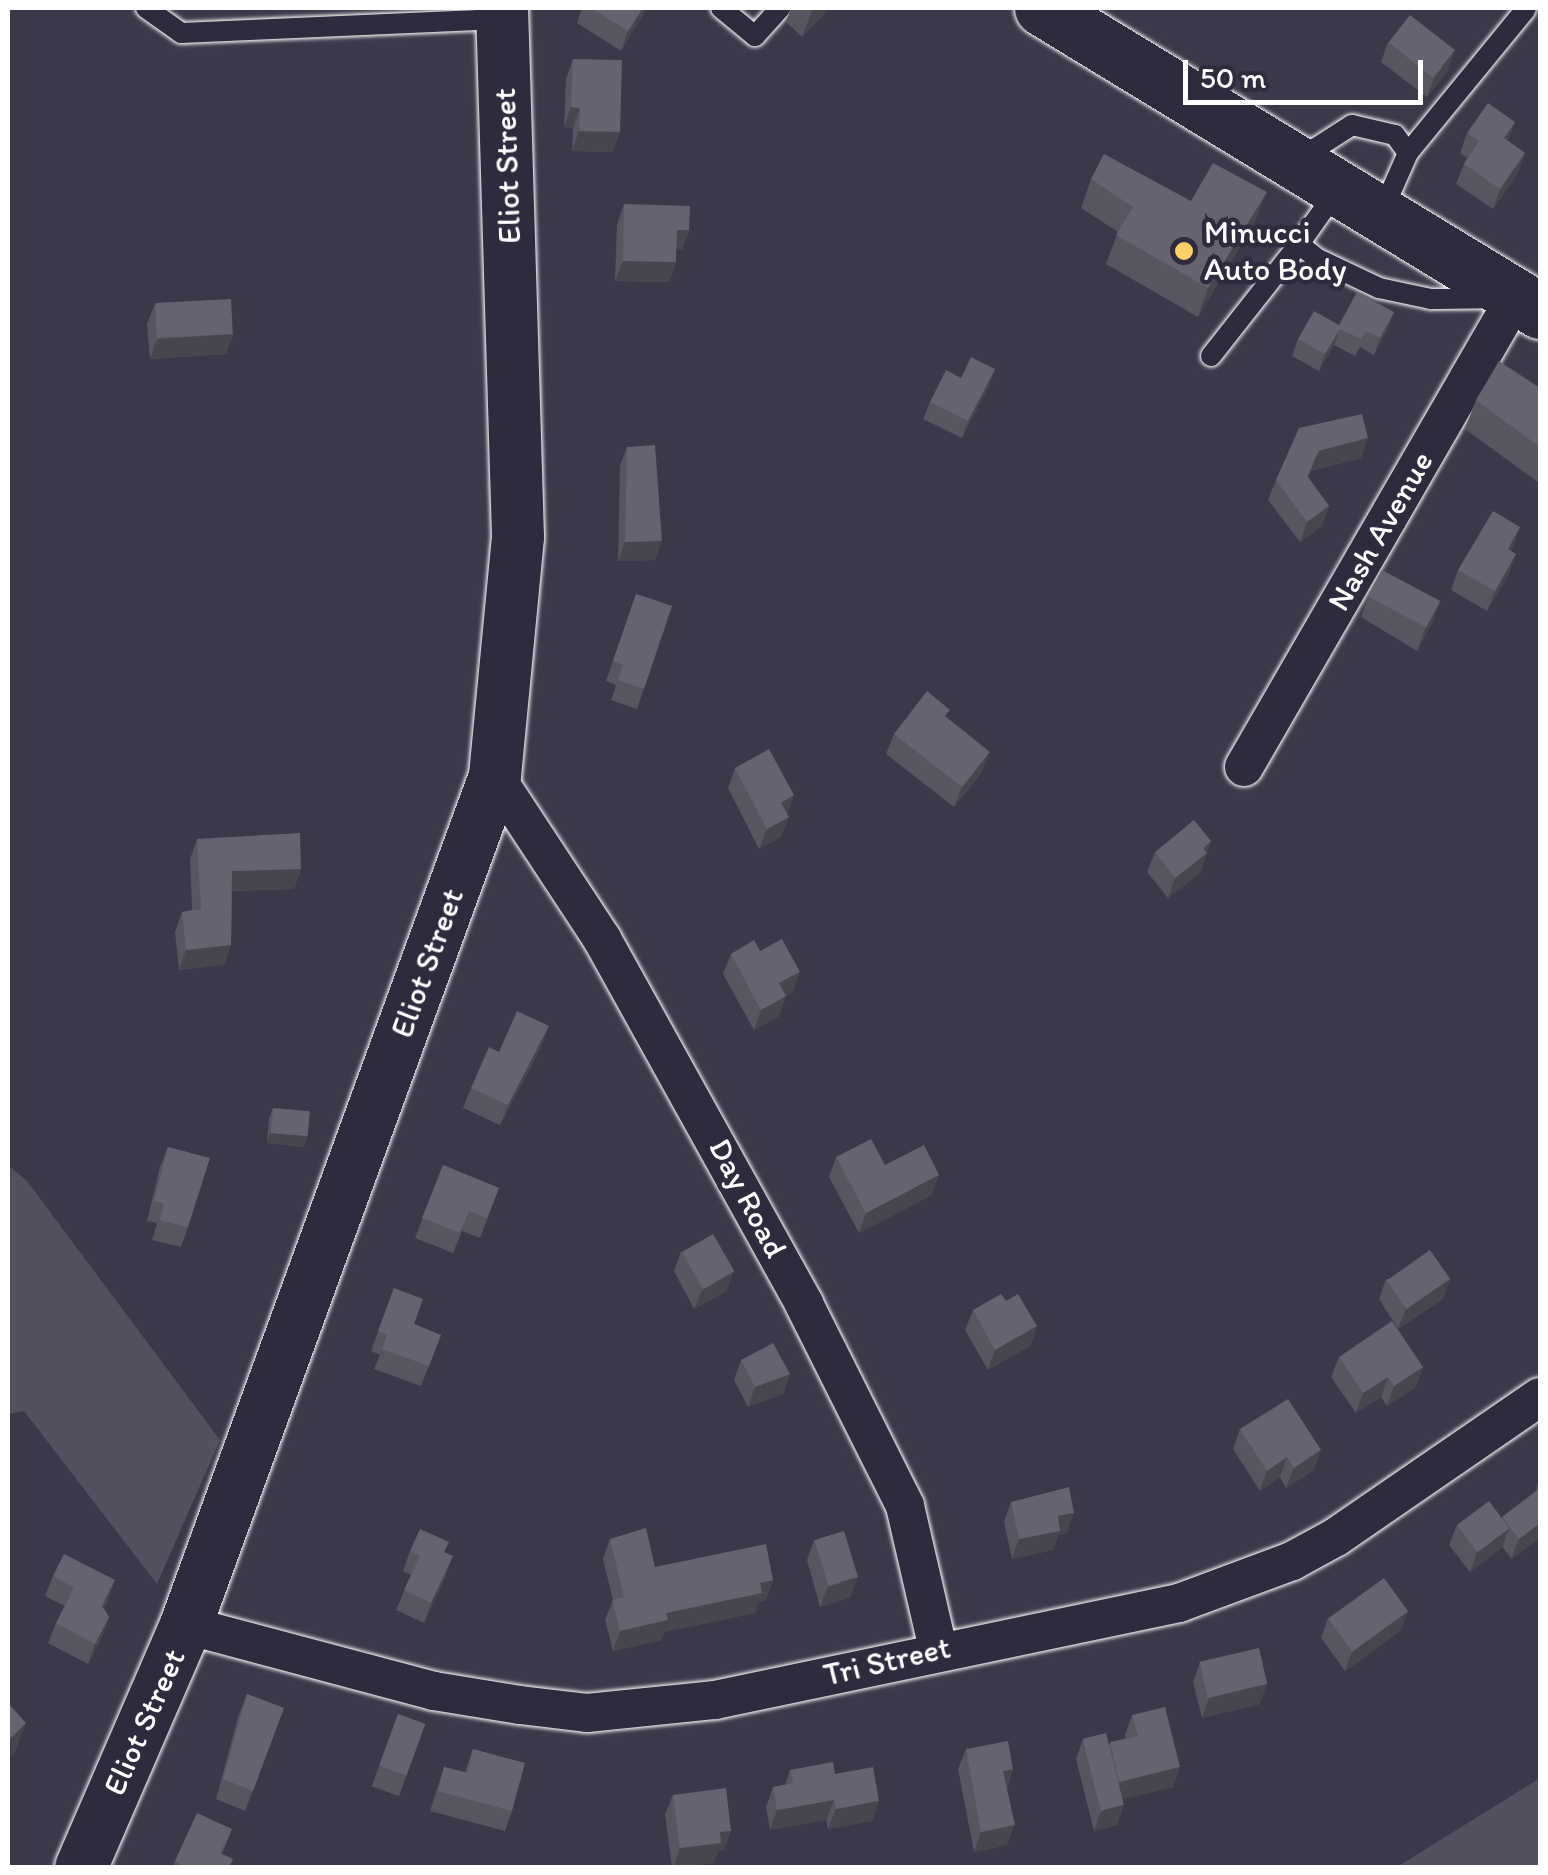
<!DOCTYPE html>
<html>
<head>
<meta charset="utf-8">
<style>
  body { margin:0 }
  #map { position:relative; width:1548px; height:1875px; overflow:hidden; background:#3c3749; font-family:Itim,sans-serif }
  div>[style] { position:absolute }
  .green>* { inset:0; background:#555060 }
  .roads { filter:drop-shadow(0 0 2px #fff) drop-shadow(0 0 2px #fff) }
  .lane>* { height:20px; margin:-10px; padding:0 10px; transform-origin:10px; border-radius:10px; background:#2f2a3d }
  .street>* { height:38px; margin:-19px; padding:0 19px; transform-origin:19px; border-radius:19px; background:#2f2a3d }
  .secondary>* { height:52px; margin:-26px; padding:0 26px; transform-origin:26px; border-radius:26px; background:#2f2a3d }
  .primary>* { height:55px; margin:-27.5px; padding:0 27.5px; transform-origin:27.5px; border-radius:27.5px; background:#2f2a3d }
  .wall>* { inset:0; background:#585460; transform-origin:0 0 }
  .shaded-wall>* { inset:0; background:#47454e }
  .building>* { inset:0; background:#666270; transform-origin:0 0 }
  .dots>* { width:28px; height:28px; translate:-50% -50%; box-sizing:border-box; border:5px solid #2f2a3d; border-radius:50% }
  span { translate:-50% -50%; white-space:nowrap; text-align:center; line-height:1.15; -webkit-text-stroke:9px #2f2a3d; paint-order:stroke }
  .street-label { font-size:32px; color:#fff }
  .poi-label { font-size:32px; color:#fff }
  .left { translate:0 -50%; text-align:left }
  .frame { position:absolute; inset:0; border:10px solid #fff; pointer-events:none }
  .scale { position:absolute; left:1183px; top:60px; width:240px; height:45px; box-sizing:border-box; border:5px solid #fff; border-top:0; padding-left:12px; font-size:30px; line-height:35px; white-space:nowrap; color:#fff; -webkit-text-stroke:8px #2f2a3d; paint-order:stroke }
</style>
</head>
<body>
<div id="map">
  <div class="green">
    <i style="clip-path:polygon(8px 1165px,27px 1181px,220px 1440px,157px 1584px,24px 1411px,8px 1414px)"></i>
    <i style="clip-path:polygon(1540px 1778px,1540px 1867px,1397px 1867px)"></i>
  </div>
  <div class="roads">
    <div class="lane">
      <i style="left:146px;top:8px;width:43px;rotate:35.5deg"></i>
      <i style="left:181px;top:33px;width:320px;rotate:-2.5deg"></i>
      <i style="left:721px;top:8px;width:44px;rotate:39.5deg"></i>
      <i style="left:755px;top:36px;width:38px;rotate:-48deg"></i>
      <i style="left:1408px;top:153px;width:186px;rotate:-50.7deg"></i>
      <i style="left:1299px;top:159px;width:63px;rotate:-32.7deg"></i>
      <i style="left:1352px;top:125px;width:44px;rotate:13.1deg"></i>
      <i style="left:1395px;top:135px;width:22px;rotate:54deg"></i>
      <i style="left:1408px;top:153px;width:64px;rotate:113.8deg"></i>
      <i style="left:1338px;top:189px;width:67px;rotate:125.3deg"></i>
      <i style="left:1299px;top:244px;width:22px;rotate:39deg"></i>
      <i style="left:1316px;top:258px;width:70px;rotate:25.5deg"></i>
      <i style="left:1379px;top:288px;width:53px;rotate:11.9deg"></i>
      <i style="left:1431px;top:299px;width:68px;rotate:-0.8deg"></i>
      <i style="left:1211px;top:356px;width:142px;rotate:-51.8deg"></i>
    </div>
    <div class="street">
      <i style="left:1244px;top:767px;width:544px;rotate:-59.99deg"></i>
      <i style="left:495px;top:776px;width:195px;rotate:56.7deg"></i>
      <i style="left:602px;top:939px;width:417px;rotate:61deg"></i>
      <i style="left:804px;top:1304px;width:226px;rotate:63.4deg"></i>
      <i style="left:905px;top:1506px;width:147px;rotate:77deg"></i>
      <i style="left:186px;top:1625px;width:257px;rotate:14.9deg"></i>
      <i style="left:434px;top:1691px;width:87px;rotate:9.2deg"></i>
      <i style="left:520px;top:1705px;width:67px;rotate:6.8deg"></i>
      <i style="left:587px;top:1713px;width:129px;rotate:-5.8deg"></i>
      <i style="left:715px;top:1700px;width:474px;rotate:-11.8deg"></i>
      <i style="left:1179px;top:1603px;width:121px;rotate:-20.4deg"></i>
      <i style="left:1292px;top:1561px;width:50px;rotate:-28.6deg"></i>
      <i style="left:1336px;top:1537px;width:247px;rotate:-34.5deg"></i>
    </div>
    <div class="secondary">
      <i style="left:81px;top:1868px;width:265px;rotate:-66.6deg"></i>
      <i style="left:186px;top:1625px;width:903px;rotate:-70deg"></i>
      <i style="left:495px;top:776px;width:240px;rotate:-84.5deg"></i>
      <i style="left:518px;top:537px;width:529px;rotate:-91.73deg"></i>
    </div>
    <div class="primary">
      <i style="left:1042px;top:8px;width:583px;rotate:31.32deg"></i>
    </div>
  </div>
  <div class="wall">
    <i style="clip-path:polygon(582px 8px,647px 8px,621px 51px,577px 23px)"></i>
    <i style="clip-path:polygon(791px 8px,830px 8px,802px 37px,786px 22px)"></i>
    <i style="clip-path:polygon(1388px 42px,1448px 70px,1427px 97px,1381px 62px)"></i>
    <i style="clip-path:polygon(573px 59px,613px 152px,572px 151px,573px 128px,564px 127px,566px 79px)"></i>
    <i style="clip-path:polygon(1515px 122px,1508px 141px,1525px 153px,1518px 173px,1493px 209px,1456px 184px,1464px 164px,1467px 158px,1460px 153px,1467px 133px)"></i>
    <i style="clip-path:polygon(1091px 179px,1191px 201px,1256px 220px,1198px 317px,1106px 264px,1118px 232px,1081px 208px)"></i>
    <i style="clip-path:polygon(624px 204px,689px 230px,682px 250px,676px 250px,676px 262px,669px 282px,615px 281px,617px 224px)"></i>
    <i style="clip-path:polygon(155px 304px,233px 334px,226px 354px,150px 359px,147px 324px)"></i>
    <i style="clip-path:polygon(1394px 312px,1388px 328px,1374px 355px,1360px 347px,1355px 356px,1334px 345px,1319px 371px,1292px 356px,1298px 339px,1339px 325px)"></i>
    <i style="clip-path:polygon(995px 369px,989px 386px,962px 438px,923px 419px,930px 402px,961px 378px)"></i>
    <i style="clip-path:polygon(1540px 388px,1540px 481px,1539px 483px,1465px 429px,1476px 400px)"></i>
    <i style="clip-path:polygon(1368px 438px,1361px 458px,1311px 471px,1308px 477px,1329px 506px,1322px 526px,1300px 542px,1268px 500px,1276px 480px)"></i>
    <i style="clip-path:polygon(627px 447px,655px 560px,618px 561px,620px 466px)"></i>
    <i style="clip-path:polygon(1520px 527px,1511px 551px,1509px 574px,1487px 611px,1451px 590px,1458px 570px)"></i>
    <i style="clip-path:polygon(636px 594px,672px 606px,637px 709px,611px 700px,616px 685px,606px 681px)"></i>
    <i style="clip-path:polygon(1368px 597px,1440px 601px,1433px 621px,1417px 651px,1361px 617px)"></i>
    <i style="clip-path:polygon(894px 734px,982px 772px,954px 807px,886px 754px)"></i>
    <i style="clip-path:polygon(735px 768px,787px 814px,781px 837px,759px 849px,728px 788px)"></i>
    <i style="clip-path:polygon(197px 839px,301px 869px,294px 889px,232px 891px,231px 945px,224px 965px,179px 970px,175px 932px,182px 912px,192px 910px,190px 859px)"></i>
    <i style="clip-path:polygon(1211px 841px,1200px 873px,1168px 898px,1147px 872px,1155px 852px)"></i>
    <i style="clip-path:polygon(760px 951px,793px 992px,786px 996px,779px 1016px,754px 1030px,723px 974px,731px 954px)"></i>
    <i style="clip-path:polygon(542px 1046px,500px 1125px,463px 1108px,471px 1088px,499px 1052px)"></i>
    <i style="clip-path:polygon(273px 1108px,304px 1147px,267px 1143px,269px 1118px)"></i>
    <i style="clip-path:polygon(168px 1147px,188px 1227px,181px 1247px,152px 1240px,157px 1223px,147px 1221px,160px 1167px)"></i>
    <i style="clip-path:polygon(836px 1157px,885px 1165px,932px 1195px,859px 1233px,829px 1177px)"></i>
    <i style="clip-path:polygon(443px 1165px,499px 1188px,480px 1238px,462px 1231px,453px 1253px,415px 1238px)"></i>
    <i style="clip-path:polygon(681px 1251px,727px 1291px,694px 1309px,674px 1271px)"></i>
    <i style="clip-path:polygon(1386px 1279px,1450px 1279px,1443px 1299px,1398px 1329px,1379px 1299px)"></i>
    <i style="clip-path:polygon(394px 1288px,414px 1324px,441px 1335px,421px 1386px,374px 1369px,380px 1355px,371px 1351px)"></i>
    <i style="clip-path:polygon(1006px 1301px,1037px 1326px,1030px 1346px,988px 1370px,965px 1330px,973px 1310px)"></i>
    <i style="clip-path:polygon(1339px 1357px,1423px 1367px,1416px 1387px,1387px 1406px,1381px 1397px,1356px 1413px,1331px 1377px)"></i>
    <i style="clip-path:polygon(741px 1360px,790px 1374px,783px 1394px,748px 1407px,734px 1380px)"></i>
    <i style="clip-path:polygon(1240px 1429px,1314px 1470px,1286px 1488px,1280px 1477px,1260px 1491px,1233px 1449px)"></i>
    <i style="clip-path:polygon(1540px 1476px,1540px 1538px,1511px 1559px,1502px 1546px,1470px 1572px,1449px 1545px,1457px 1525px,1502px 1519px,1537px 1490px,1536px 1489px)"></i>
    <i style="clip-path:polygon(1011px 1502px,1067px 1533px,1059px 1534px,1053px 1550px,1012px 1559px,1004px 1522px)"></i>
    <i style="clip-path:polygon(610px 1539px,655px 1567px,773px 1580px,766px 1600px,759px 1602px,755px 1613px,664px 1632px,661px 1640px,613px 1651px,605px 1620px,613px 1600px,603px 1559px)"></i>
    <i style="clip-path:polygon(814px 1540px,851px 1597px,820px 1607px,807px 1560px)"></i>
    <i style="clip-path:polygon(410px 1551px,445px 1552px,446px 1576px,424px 1623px,396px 1610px,411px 1575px,403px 1571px)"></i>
    <i style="clip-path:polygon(53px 1576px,108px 1600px,104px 1608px,109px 1617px,102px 1637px,88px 1664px,48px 1643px,56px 1623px,65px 1606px,45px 1596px)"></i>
    <i style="clip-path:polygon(1408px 1611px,1400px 1631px,1345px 1671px,1321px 1638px,1328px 1618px)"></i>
    <i style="clip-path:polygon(1200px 1662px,1260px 1704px,1202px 1718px,1193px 1682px)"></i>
    <i style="clip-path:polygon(247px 1694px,284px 1708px,245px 1811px,216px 1799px,239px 1714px)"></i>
    <i style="left:398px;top:1714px;width:29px;height:77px;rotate:20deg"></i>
    <i style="clip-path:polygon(1132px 1715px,1173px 1787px,1123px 1799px,1117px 1825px,1094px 1831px,1076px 1759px,1083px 1739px,1109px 1744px,1126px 1739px,1125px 1735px)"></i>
    <i style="clip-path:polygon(473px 1749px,512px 1811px,505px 1831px,430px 1811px,444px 1767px,465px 1772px)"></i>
    <i style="clip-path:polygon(966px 1749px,1013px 1769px,1007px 1788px,1007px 1845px,974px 1852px,958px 1769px)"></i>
    <i style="clip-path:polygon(790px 1770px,835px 1774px,872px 1821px,828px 1829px,826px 1820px,770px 1830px,766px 1807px,773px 1787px,785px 1785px)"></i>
    <i style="clip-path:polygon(673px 1795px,724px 1851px,718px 1851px,714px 1863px,672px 1868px,665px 1814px)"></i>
    <i style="clip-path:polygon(232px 1829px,222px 1854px,230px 1868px,172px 1868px,175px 1861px)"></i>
  </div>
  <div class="shaded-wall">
    <i style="clip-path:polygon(643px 8px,647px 8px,645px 12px,621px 51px,628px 31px)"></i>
    <i style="clip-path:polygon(813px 8px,830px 8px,802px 37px)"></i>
    <i style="clip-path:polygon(1455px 50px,1448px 70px,1427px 97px,1434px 78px)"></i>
    <i style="clip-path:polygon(571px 107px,580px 108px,573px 128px,564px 127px)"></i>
    <i style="clip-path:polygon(1515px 122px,1508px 142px,1504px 138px)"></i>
    <i style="clip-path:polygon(579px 131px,620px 132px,613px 152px,572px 151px)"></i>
    <i style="clip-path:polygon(1525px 153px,1518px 173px,1493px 209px,1500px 189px)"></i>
    <i style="clip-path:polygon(1267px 192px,1256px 220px,1198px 317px,1208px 288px)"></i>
    <i style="clip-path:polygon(677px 230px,689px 230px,682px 250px,670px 250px)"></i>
    <i style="clip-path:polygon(623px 261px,676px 262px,669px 282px,615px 281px)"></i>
    <i style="clip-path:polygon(1394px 312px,1388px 328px,1374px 355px,1380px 338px)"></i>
    <i style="clip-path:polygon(1340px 329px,1334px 345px,1319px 371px,1325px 354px)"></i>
    <i style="clip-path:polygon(233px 334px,226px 354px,150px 359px,157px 339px)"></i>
    <i style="clip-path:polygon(995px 369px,989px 386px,962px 438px,968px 421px)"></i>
    <i style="clip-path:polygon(1368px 438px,1361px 458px,1311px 471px,1300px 496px,1319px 451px)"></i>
    <i style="clip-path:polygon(1329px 506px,1322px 526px,1300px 542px,1307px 522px)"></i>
    <i style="clip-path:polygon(1520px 527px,1513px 547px,1500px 569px,1508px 549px)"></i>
    <i style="clip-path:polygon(662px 541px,655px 560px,618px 561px,625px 542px)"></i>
    <i style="clip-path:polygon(1516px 554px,1509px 574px,1487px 611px,1495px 591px)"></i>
    <i style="clip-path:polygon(1440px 601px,1433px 621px,1417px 651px,1424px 631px)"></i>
    <i style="clip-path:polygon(990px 752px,982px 772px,954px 807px,962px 787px)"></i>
    <i style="clip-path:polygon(794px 795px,787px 815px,781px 803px)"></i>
    <i style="clip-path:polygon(789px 817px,781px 837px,759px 849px,767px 829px)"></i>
    <i style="clip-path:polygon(1211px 841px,1200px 873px,1168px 898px,1175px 878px)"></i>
    <i style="clip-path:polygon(301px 869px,294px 889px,225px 891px,232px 871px)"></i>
    <i style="clip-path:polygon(231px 945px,224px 965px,179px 970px,186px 950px)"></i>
    <i style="clip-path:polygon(800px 972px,793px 992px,771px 1003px,779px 983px)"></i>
    <i style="clip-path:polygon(786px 996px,779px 1016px,754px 1030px,761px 1010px)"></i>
    <i style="clip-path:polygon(549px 1026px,542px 1046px,500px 1125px,508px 1105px)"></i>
    <i style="clip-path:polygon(270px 1133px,308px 1136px,304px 1147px,267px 1143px)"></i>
    <i style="clip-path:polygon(939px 1175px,932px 1195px,859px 1233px,866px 1213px)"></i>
    <i style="clip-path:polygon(734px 1271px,727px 1291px,694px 1309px,702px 1290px)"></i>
    <i style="clip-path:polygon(1450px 1279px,1443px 1299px,1398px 1329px,1406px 1309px)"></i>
    <i style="clip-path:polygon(1037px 1326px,1030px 1346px,988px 1370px,995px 1350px)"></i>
    <i style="clip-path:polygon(1423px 1367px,1416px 1387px,1387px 1406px,1394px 1386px)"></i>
    <i style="clip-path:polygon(790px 1374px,783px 1394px,748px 1407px,755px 1387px)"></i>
    <i style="clip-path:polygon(1388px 1377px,1381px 1397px,1356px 1413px,1363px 1393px)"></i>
    <i style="clip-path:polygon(1321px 1450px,1314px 1470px,1286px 1488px,1294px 1468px)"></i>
    <i style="clip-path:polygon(1287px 1457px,1280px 1477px,1260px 1491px,1267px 1471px)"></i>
    <i style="clip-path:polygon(1074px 1513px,1067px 1533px,1059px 1534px,1053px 1550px,1012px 1559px,1019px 1539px,1058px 1516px)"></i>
    <i style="clip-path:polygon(1540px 1523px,1540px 1538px,1511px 1559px,1519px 1539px)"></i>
    <i style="clip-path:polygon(1509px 1528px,1502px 1548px,1470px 1572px,1477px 1552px)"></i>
    <i style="clip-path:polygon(453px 1556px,446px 1576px,424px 1623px,431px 1603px)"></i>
    <i style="clip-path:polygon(858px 1577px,851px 1597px,820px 1607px,828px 1587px)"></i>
    <i style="clip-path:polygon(115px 1580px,108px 1600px,95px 1626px,102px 1606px)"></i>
    <i style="clip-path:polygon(773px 1580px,766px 1600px,759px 1602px,755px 1613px,664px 1632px,661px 1640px,613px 1651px,620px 1631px,666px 1613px,760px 1583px)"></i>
    <i style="clip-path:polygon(1408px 1611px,1400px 1631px,1345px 1671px,1352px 1651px)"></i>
    <i style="clip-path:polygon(109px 1617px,102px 1637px,88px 1664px,95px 1644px)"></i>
    <i style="clip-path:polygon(1267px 1684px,1260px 1704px,1202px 1718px,1209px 1698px)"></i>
    <i style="clip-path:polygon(26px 1723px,15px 1752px,8px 1760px,8px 1741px)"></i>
    <i style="clip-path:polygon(1180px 1767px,1173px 1787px,1112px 1802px,1119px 1782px)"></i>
    <i style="clip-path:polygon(1013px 1769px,1006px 1789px,1003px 1771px)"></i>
    <i style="clip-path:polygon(834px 1800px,826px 1820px,770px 1830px,777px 1810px)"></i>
    <i style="clip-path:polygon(879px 1801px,872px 1821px,828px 1829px,836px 1809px)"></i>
    <i style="clip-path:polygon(1124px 1805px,1117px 1825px,1094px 1831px,1101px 1811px)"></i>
    <i style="clip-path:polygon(1015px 1825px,1007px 1845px,974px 1852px,981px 1832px)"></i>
    <i style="clip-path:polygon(731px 1831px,724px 1851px,718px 1851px,714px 1863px,673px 1868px,680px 1848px,720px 1832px)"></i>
  </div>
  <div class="building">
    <i style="clip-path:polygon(591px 8px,643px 8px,628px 31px)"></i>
    <i style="left:1410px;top:15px;width:57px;height:35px;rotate:38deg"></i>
    <i style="clip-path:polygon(573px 59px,622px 60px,620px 132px,579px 131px,580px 108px,571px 107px)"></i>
    <i style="clip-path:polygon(1488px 103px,1515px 122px,1504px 138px,1525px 153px,1500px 189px,1464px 164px,1479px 141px,1467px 133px)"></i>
    <i style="clip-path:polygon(1104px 154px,1191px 201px,1213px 163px,1267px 192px,1208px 288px,1116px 235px,1133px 207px,1091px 179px)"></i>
    <i style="clip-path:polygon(624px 204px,690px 206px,689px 230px,677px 230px,676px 262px,623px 261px)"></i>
    <i style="clip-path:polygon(1357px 292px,1394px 312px,1380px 338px,1366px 331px,1361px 339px,1340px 329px,1325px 354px,1298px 339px,1314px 311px,1339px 325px)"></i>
    <i style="left:231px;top:299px;width:35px;height:76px;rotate:87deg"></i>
    <i style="clip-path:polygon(971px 357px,995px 369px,968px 421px,930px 402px,946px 370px,961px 378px)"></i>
    <i style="clip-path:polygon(1499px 361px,1540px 388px,1540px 447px,1476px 400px)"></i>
    <i style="clip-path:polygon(1362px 414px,1368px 438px,1319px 451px,1307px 476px,1329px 506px,1307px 522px,1276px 480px,1299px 428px)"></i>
    <i style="clip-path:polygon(655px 445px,662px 541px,625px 542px,627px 447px)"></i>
    <i style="clip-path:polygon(1493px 511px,1520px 527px,1508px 549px,1516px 554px,1495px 591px,1458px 570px)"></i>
    <i style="left:1382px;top:570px;width:66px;height:30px;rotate:28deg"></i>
    <i style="clip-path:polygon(636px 594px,672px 606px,644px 689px,618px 680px,623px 665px,613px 661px)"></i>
    <i style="clip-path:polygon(927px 691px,950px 710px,945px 716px,990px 752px,962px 787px,894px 734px)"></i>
    <i style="clip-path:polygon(769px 749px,794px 795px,781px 803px,789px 817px,767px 829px,735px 768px)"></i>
    <i style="clip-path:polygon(1194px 820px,1211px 841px,1203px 848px,1207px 853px,1175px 878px,1155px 852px)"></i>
    <i style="clip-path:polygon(300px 833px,301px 869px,232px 871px,231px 945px,186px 950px,182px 912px,201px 909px,197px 839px)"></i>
    <i style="clip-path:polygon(782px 939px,800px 972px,779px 983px,786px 996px,761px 1010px,731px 954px,754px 940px,760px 951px)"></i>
    <i style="clip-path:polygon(517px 1011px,549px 1026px,508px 1105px,471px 1088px,489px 1047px,499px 1052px)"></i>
    <i style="left:273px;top:1108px;width:37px;height:25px;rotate:5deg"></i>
    <i style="clip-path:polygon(871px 1139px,885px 1165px,924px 1145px,939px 1175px,866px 1213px,836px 1157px)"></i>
    <i style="clip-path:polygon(168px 1147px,210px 1158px,188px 1227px,160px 1220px,164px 1204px,154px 1201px)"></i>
    <i style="clip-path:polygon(443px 1165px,499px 1188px,487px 1218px,469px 1211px,460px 1233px,422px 1218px)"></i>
    <i style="left:713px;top:1234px;width:43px;height:36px;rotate:60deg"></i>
    <i style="left:1430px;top:1250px;width:35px;height:53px;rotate:55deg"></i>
    <i style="clip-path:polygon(394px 1288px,423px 1299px,414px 1324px,441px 1335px,429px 1366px,382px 1349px,387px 1335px,378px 1331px)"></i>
    <i style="clip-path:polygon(1001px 1294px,1006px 1301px,1018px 1294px,1037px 1326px,995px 1350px,973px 1310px)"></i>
    <i style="clip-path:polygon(1392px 1321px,1423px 1367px,1394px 1386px,1388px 1377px,1363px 1393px,1339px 1357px)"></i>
    <i style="clip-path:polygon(773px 1343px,790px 1374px,755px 1387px,741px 1360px)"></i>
    <i style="clip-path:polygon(1288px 1399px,1321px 1450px,1294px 1468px,1287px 1457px,1267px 1471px,1240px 1429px)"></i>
    <i style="clip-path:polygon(1069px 1487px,1074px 1513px,1058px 1516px,1060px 1531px,1019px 1539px,1011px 1502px)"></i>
    <i style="clip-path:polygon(1540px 1488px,1540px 1523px,1519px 1539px,1502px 1517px)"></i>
    <i style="left:1489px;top:1501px;width:34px;height:40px;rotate:53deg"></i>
    <i style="clip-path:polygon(646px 1528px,655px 1567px,766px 1544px,773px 1580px,760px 1583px,762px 1593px,666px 1613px,668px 1620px,620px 1631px,612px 1600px,624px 1597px,610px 1539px)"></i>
    <i style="clip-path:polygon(420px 1529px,449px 1542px,444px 1552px,453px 1556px,431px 1603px,404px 1590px,420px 1556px,410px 1551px)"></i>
    <i style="left:844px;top:1531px;width:48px;height:31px;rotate:73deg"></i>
    <i style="clip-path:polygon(64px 1554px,115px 1580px,102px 1606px,109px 1617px,95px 1644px,56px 1623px,74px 1588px,53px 1576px)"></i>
    <i style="left:1384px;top:1578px;width:41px;height:69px;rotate:54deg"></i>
    <i style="left:1259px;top:1648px;width:37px;height:61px;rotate:77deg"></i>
    <i style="clip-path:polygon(247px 1694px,284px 1708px,253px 1791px,223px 1779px)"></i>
    <i style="clip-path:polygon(8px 1703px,26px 1723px,8px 1741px)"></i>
    <i style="clip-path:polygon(1165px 1707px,1180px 1767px,1119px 1782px,1110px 1742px,1138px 1736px,1132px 1715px)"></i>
    <i style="left:398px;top:1714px;width:29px;height:55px;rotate:20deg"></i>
    <i style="left:1106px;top:1733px;width:74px;height:24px;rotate:76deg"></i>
    <i style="clip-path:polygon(1008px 1741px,1013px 1769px,1003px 1771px,1015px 1825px,981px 1832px,966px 1749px)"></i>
    <i style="clip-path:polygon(473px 1749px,525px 1763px,512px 1811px,438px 1791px,444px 1767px,467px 1773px)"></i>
    <i style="clip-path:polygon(833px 1762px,835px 1774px,873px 1767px,879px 1801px,836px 1809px,834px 1800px,777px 1810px,773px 1787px,793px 1783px,790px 1770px)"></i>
    <i style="clip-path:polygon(726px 1788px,731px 1831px,720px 1832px,721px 1843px,680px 1848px,673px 1795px)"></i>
    <i style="clip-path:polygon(197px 1813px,232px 1829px,220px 1853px,233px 1859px,229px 1868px,187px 1868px,175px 1861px)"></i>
  </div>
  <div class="dots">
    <i style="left:1184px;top:251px;background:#ffd166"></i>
  </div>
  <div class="street-label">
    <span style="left:507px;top:166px;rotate:-92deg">Eliot Street</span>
    <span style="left:1380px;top:531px;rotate:-60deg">Nash Avenue</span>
    <span style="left:427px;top:963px;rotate:-70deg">Eliot Street</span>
    <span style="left:748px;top:1198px;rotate:62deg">Day Road</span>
    <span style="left:887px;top:1661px;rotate:-13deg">Tri Street</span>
    <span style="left:144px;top:1722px;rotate:-66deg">Eliot Street</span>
  </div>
  <div class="poi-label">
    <span class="left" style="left:1204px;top:251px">Minucci<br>Auto Body</span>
  </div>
  <div class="frame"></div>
  <div class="scale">50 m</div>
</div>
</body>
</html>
